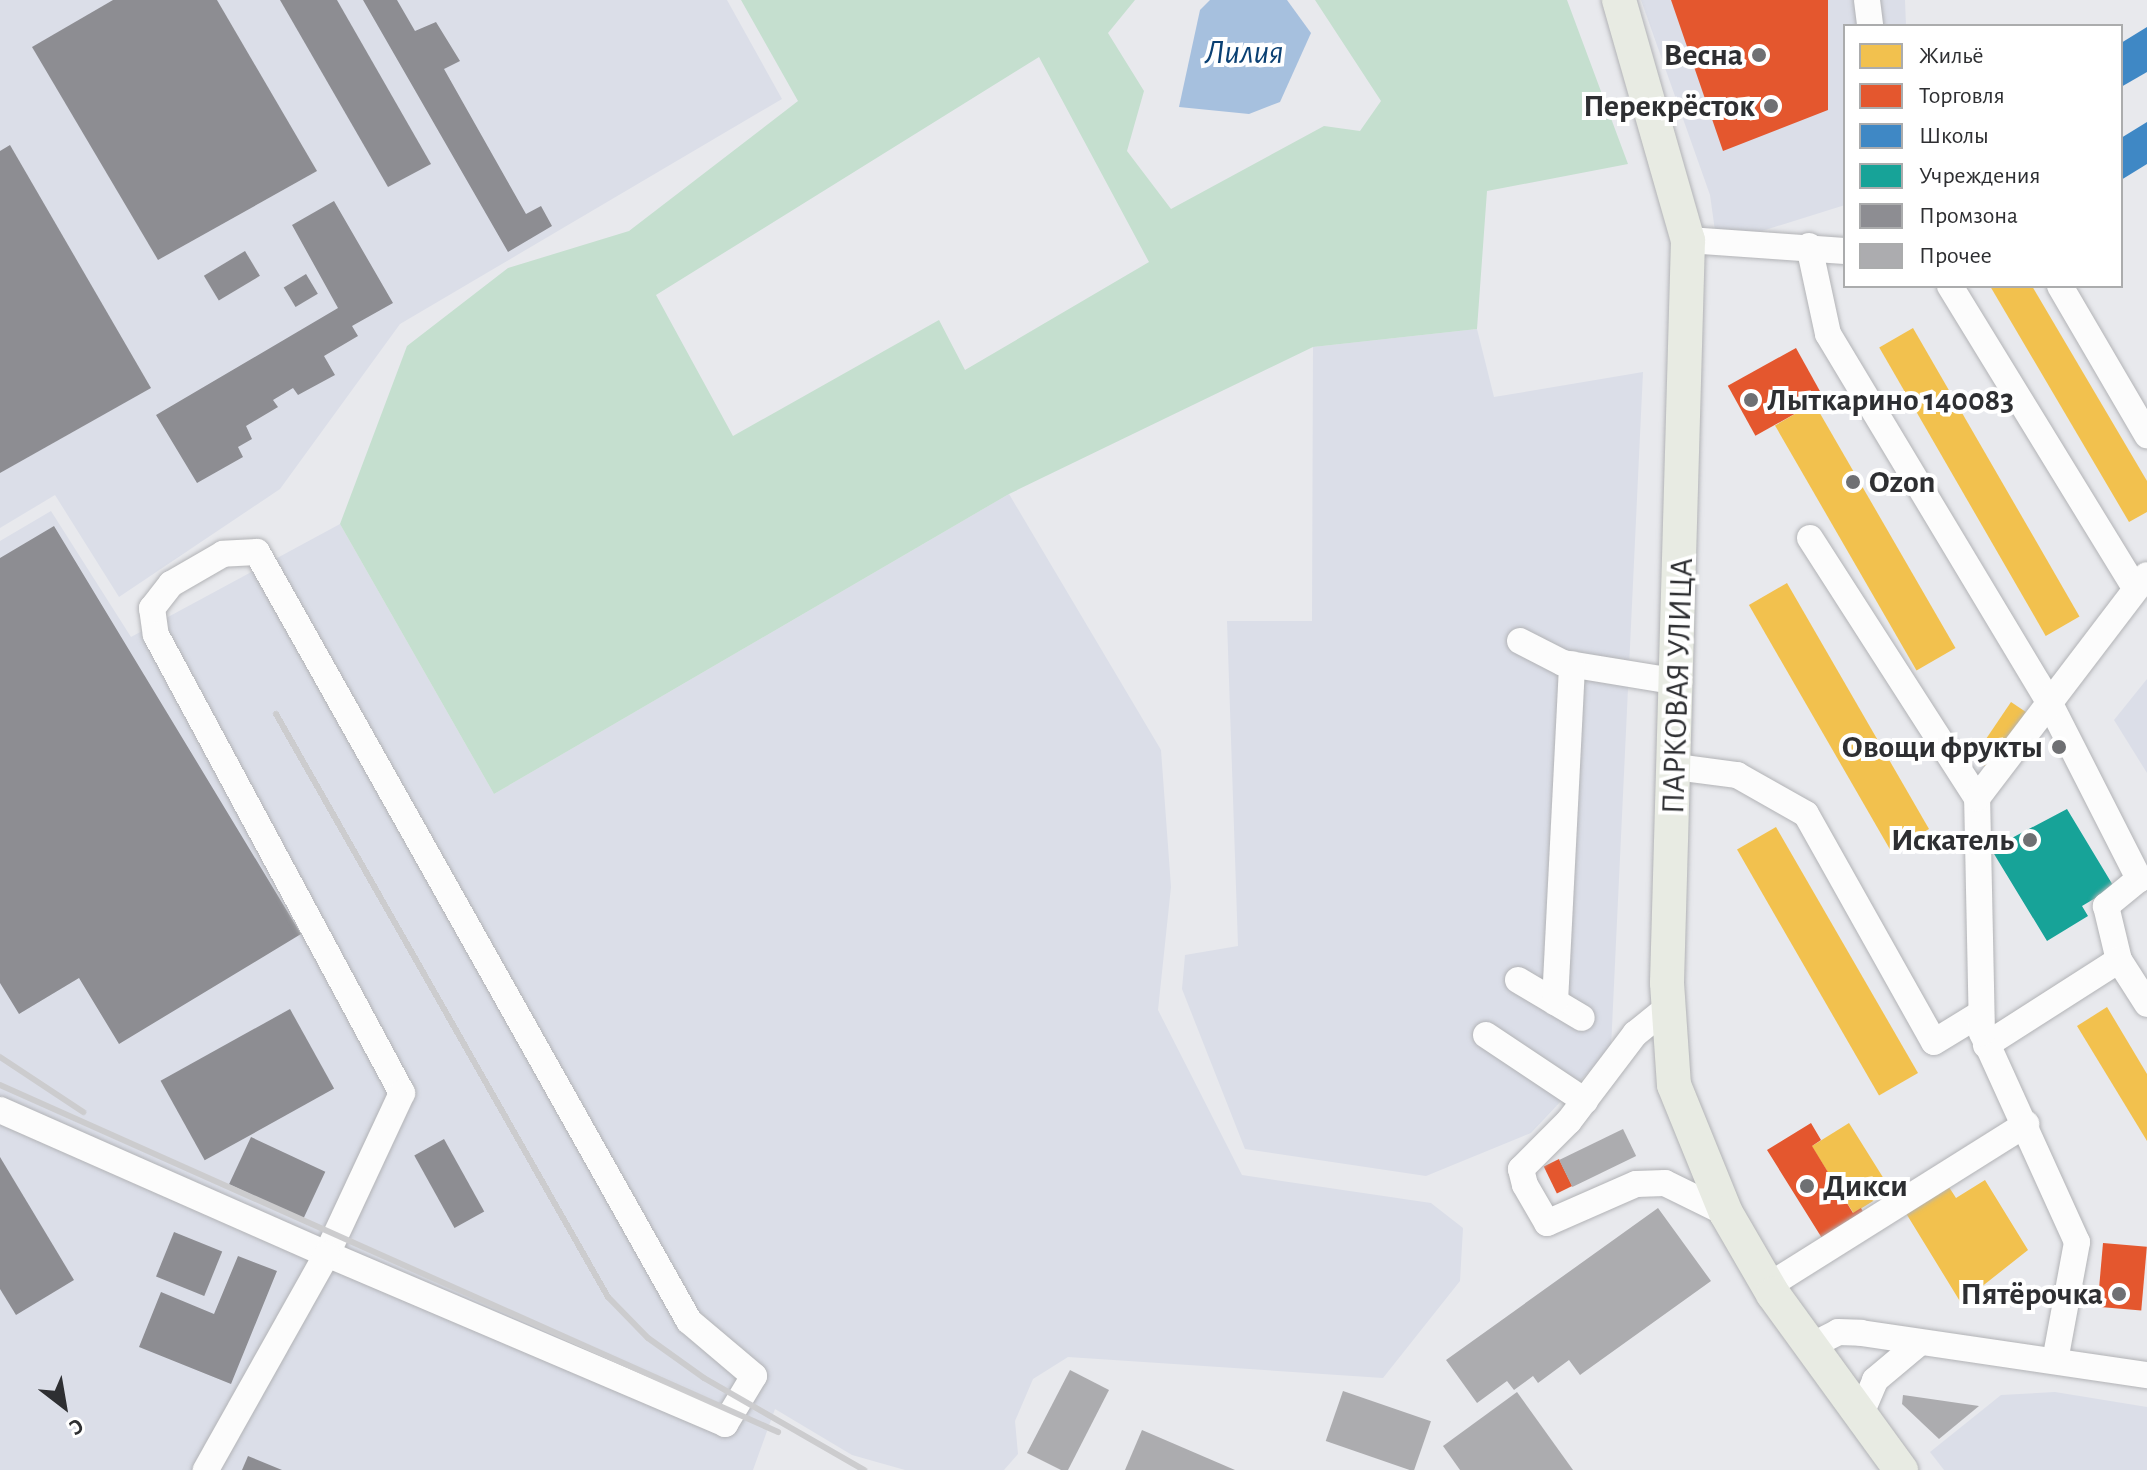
<!DOCTYPE html>
<html>
<head>
<meta charset="utf-8">
<style>
  body { margin:0 }
  #map { position:relative; width:2147px; height:1470px; overflow:hidden; background:#e8e9ed; font-family:"Alegreya Sans",sans-serif }
  div>[style] { position:absolute }
  .built>* { inset:0; background:#dbdee8 }
  .green>* { inset:0; background:#c5dfcf }
  .water>* { inset:0; background:#a6c0de }
  .homes>* { inset:0; background:#f2c14e; transform-origin:0 0 }
  .shops>* { inset:0; background:#e4572e; transform-origin:0 0 }
  .schools>* { inset:0; background:#3f88c5 }
  .public>* { inset:0; background:#17a398 }
  .industry>* { inset:0; background:#8d8d92; transform-origin:0 0 }
  .building>* { inset:0; background:#acacaf; transform-origin:0 0 }
  .roads { filter:drop-shadow(0 0 2px #b2b3b6) drop-shadow(0 0 2px #b2b3b6) }
  .minor>* { height:26px; margin:-13px; padding:0 13px; transform-origin:13px; border-radius:13px; background:#fcfcfc }
  .major>* { height:34px; margin:-17px; padding:0 17px; transform-origin:17px; border-radius:17px; background:#e8ebe3 }
  .rail>* { height:6px; margin:-3px; padding:0 3px; transform-origin:3px; border-radius:3px; background:#ccccce }
  .dots>* { width:22px; height:22px; translate:-50% -50%; box-sizing:border-box; border:4px solid #fff; border-radius:50% }
  span { translate:-50% -50%; white-space:nowrap; text-align:center; line-height:1.15; -webkit-text-stroke:8px #fff; paint-order:stroke }
  .poi-label { font-size:32px; color:#2e2f32; font-weight:700 }
  .right { translate:-100% -50%; text-align:right }
  .left { translate:0 -50%; text-align:left }
  .street-label { font-size:32px; color:#2e2f32 }
  .water-label { font-size:34px; color:#0a4073; font-style:italic }
  .legend { position:absolute; left:1843px; top:24px; width:280px; height:264px; box-sizing:border-box; background:#fff; border:2px solid #abacad; margin:0; padding:10px 14px; list-style:none; font-size:24px; color:#2e2f32 }
  .legend li { display:flex; align-items:center; gap:16px; height:40px }
  .legend b { width:40px; border:2px solid #abacad }
  .north { position:absolute; left:24px; top:1366px; width:80px; height:80px; -webkit-text-stroke:6px #fff; paint-order:stroke; rotate:149deg; font-size:22px; font-weight:700; line-height:32px; text-align:center; color:#2e2f32 }
  .north::after { content:''; display:block; margin:auto; width:28px; height:36px; background:#2e2f32; clip-path:polygon(50% 0,100% 100%,50% 72%,0 100%) }
</style>
</head>
<body>
<div id="map">
  <div class="built">
    <i style="clip-path:polygon(0 0,727px 0,782px 99px,400px 324px,280px 489px,119px 597px,55px 495px,0 528px)"></i>
    <i style="clip-path:polygon(1641px 0,1905px 0,1906px 26px,1845px 26px,1845px 205px,1717px 245px,1710px 195px)"></i>
    <i style="clip-path:polygon(1477px 329px,1494px 397px,1643px 372px,1611px 1048px,1531px 1133px,1426px 1176px,1245px 1149px,1182px 989px,1185px 955px,1238px 946px,1227px 621px,1312px 621px,1313px 347px)"></i>
    <i style="clip-path:polygon(1009px 494px,1161px 750px,1171px 887px,1158px 1010px,1242px 1175px,1431px 1203px,1463px 1228px,1460px 1281px,1383px 1378px,1068px 1357px,1033px 1379px,1015px 1421px,1018px 1454px,1004px 1470px,905px 1470px,852px 1455px,775px 1409px,753px 1470px,0 1470px,0 541px,51px 511px,131px 637px,340px 524px,494px 794px)"></i>
    <i style="clip-path:polygon(2147px 679px,2147px 773px,2114px 720px)"></i>
    <i style="clip-path:polygon(2055px 1392px,2147px 1407px,2147px 1470px,1944px 1470px,1930px 1452px,2001px 1395px)"></i>
  </div>
  <div class="green">
    <i style="clip-path:polygon(evenodd,741px 0,1135px 0,1108px 33px,1144px 91px,1127px 151px,1171px 209px,1324px 126px,1360px 131px,1381px 101px,1315px 0,1567px 0,1628px 164px,1487px 191px,1477px 329px,1313px 347px,1009px 494px,494px 794px,340px 524px,407px 346px,508px 268px,629px 231px,798px 101px,741px 0,1039px 57px,1149px 262px,965px 370px,939px 320px,733px 436px,656px 295px,1039px 57px)"></i>
  </div>
  <div class="water">
    <i style="clip-path:polygon(1210px 0,1287px 0,1311px 33px,1280px 102px,1249px 114px,1179px 107px,1200px 10px)"></i>
  </div>
  <div class="homes">
    <i style="clip-path:polygon(1990px 286px,2032px 286px,2147px 481px,2147px 512px,2129px 522px)"></i>
    <i style="left:1913px;top:328px;width:333px;height:39px;rotate:60deg"></i>
    <i style="left:1814px;top:403px;width:283px;height:45px;rotate:60deg"></i>
    <i style="left:1787px;top:583px;width:284px;height:44px;rotate:60deg"></i>
    <i style="left:2011px;top:702px;width:18px;height:68px;rotate:34deg"></i>
    <i style="left:1776px;top:827px;width:284px;height:45px;rotate:60deg"></i>
    <i style="clip-path:polygon(2107px 1007px,2147px 1074px,2147px 1141px,2077px 1026px)"></i>
    <i style="left:1849px;top:1123px;width:79px;height:44px;rotate:58deg"></i>
    <i style="clip-path:polygon(1985px 1180px,2028px 1250px,1961px 1303px,1904px 1210px,1947px 1184px,1956px 1198px)"></i>
  </div>
  <div class="shops">
    <i style="clip-path:polygon(1671px 0,1828px 0,1828px 110px,1723px 151px)"></i>
    <i style="left:1796px;top:348px;width:57px;height:78px;rotate:61deg"></i>
    <i style="clip-path:polygon(1811px 1123px,1821px 1140px,1812px 1146px,1853px 1213px,1861px 1208px,1866px 1217px,1825px 1243px,1767px 1150px)"></i>
    <i style="left:1559px;top:1159px;width:30px;height:17px;rotate:64deg"></i>
    <i style="left:2103px;top:1243px;width:44px;height:64px;rotate:5deg"></i>
  </div>
  <div class="schools">
    <i style="clip-path:polygon(2147px 27px,2147px 72px,2121px 87px,2121px 43px)"></i>
    <i style="clip-path:polygon(2147px 122px,2147px 164px,2121px 180px,2121px 138px)"></i>
  </div>
  <div class="public">
    <i style="clip-path:polygon(2067px 809px,2114px 887px,2082px 906px,2088px 916px,2047px 941px,1991px 849px)"></i>
  </div>
  <div class="industry">
    <i style="clip-path:polygon(113px 0,217px 0,317px 171px,158px 260px,32px 47px)"></i>
    <i style="clip-path:polygon(280px 0,337px 0,431px 164px,388px 187px)"></i>
    <i style="clip-path:polygon(363px 0,397px 0,415px 31px,436px 22px,460px 61px,444px 69px,526px 214px,541px 206px,552px 226px,508px 252px)"></i>
    <i style="clip-path:polygon(10px 145px,151px 388px,0 473px,0 151px)"></i>
    <i style="clip-path:polygon(334px 201px,393px 303px,352px 326px,358px 336px,324px 356px,335px 375px,298px 395px,293px 388px,273px 400px,278px 407px,246px 426px,252px 439px,238px 447px,243px 457px,197px 483px,156px 415px,338px 308px,292px 225px)"></i>
    <i style="left:245px;top:251px;width:29px;height:48px;rotate:59deg"></i>
    <i style="left:306px;top:274px;width:23px;height:26px;rotate:59deg"></i>
    <i style="clip-path:polygon(54px 526px,301px 934px,119px 1044px,79px 978px,19px 1014px,0 983px,0 558px)"></i>
    <i style="left:290px;top:1009px;width:91px;height:148px;rotate:61deg"></i>
    <i style="left:251px;top:1137px;width:82px;height:52px;rotate:25deg"></i>
    <i style="left:444px;top:1139px;width:83px;height:34px;rotate:61deg"></i>
    <i style="clip-path:polygon(0 1157px,74px 1280px,16px 1315px,0 1289px)"></i>
    <i style="left:174px;top:1232px;width:52px;height:48px;rotate:22deg"></i>
    <i style="clip-path:polygon(238px 1256px,277px 1271px,231px 1384px,139px 1347px,161px 1292px,214px 1314px)"></i>
    <i style="clip-path:polygon(248px 1456px,282px 1470px,242px 1470px)"></i>
  </div>
  <div class="building">
    <i style="left:1623px;top:1129px;width:30px;height:71px;rotate:64deg"></i>
    <i style="clip-path:polygon(1658px 1208px,1711px 1281px,1580px 1375px,1569px 1360px,1538px 1383px,1533px 1376px,1514px 1390px,1507px 1381px,1477px 1403px,1446px 1360px)"></i>
    <i style="clip-path:polygon(1070px 1370px,1109px 1390px,1068px 1470px,1061px 1470px,1027px 1453px)"></i>
    <i style="left:1343px;top:1391px;width:93px;height:53px;rotate:19deg"></i>
    <i style="clip-path:polygon(1517px 1392px,1573px 1470px,1460px 1470px,1443px 1446px)"></i>
    <i style="clip-path:polygon(1903px 1395px,1979px 1406px,1939px 1439px,1902px 1404px)"></i>
    <i style="clip-path:polygon(1142px 1430px,1235px 1470px,1125px 1470px)"></i>
  </div>
  <div class="roads">
    <div class="minor">
      <i style="left:1867px;top:0;width:26px;rotate:83deg"></i>
      <i style="left:1688px;top:240px;width:157px;rotate:4deg"></i>
      <i style="left:1809px;top:246px;width:90px;rotate:77.8deg"></i>
      <i style="left:1828px;top:334px;width:429px;rotate:59deg"></i>
      <i style="left:2049px;top:702px;width:199px;rotate:63deg"></i>
      <i style="left:2139px;top:879px;width:43px;rotate:140.7deg"></i>
      <i style="left:2106px;top:906px;width:56px;rotate:76.5deg"></i>
      <i style="left:2119px;top:960px;width:158px;rotate:147.4deg"></i>
      <i style="left:1950px;top:286px;width:351px;rotate:58.5deg"></i>
      <i style="left:2060px;top:286px;width:173px;rotate:59.7deg"></i>
      <i style="left:1810px;top:538px;width:309px;rotate:57.3deg"></i>
      <i style="left:1520px;top:641px;width:48px;rotate:27.1deg"></i>
      <i style="left:1563px;top:663px;width:118px;rotate:9.3deg"></i>
      <i style="left:1676px;top:767px;width:62px;rotate:7.5deg"></i>
      <i style="left:1737px;top:775px;width:79px;rotate:29.5deg"></i>
      <i style="left:1806px;top:814px;width:261px;rotate:60.7deg"></i>
      <i style="left:1934px;top:1042px;width:52px;rotate:-31.5deg"></i>
      <i style="left:2119px;top:960px;width:52px;rotate:57.5deg"></i>
      <i style="left:1518px;top:980px;width:74px;rotate:30.7deg"></i>
      <i style="left:1555px;top:1002px;width:338px;rotate:-87.1deg"></i>
      <i style="left:1667px;top:1008px;width:41px;rotate:140.9deg"></i>
      <i style="left:1635px;top:1034px;width:109px;rotate:127.2deg"></i>
      <i style="left:1569px;top:1121px;width:68px;rotate:135deg"></i>
      <i style="left:1521px;top:1169px;width:16px;rotate:76deg"></i>
      <i style="left:1525px;top:1185px;width:44px;rotate:59.9deg"></i>
      <i style="left:1547px;top:1223px;width:97px;rotate:-23.7deg"></i>
      <i style="left:1636px;top:1184px;width:29px;rotate:-2deg"></i>
      <i style="left:1665px;top:1183px;width:68px;rotate:26.2deg"></i>
      <i style="left:1486px;top:1035px;width:119px;rotate:33.7deg"></i>
      <i style="left:0;top:1110px;width:357px;rotate:23.8deg"></i>
      <i style="left:327px;top:1254px;width:433px;rotate:23.1deg"></i>
      <i style="left:725px;top:1424px;width:56px;rotate:-58.9deg"></i>
      <i style="left:754px;top:1376px;width:85px;rotate:-139.8deg"></i>
      <i style="left:689px;top:1321px;width:882px;rotate:-119.33deg"></i>
      <i style="left:257px;top:552px;width:34px;rotate:177deg"></i>
      <i style="left:223px;top:554px;width:60px;rotate:150deg"></i>
      <i style="left:171px;top:584px;width:31px;rotate:128deg"></i>
      <i style="left:152px;top:608px;width:27px;rotate:82deg"></i>
      <i style="left:156px;top:635px;width:520px;rotate:61.76deg"></i>
      <i style="left:402px;top:1093px;width:178px;rotate:115deg"></i>
      <i style="left:327px;top:1254px;width:248px;rotate:119.3deg"></i>
      <i style="left:1768px;top:1286px;width:305px;rotate:-32.1deg"></i>
      <i style="left:1811px;top:1346px;width:30px;rotate:-27deg"></i>
      <i style="left:1838px;top:1332px;width:23px;rotate:2deg"></i>
      <i style="left:1861px;top:1333px;width:289px;rotate:8.4deg"></i>
      <i style="left:2055px;top:1361px;width:121px;rotate:-79.5deg"></i>
      <i style="left:2077px;top:1242px;width:230px;rotate:-114.4deg"></i>
      <i style="left:1982px;top:1033px;width:235px;rotate:-91.2deg"></i>
      <i style="left:1977px;top:798px;width:280px;rotate:-52.7deg"></i>
      <i style="left:1860px;top:1416px;width:39px;rotate:-67deg"></i>
      <i style="left:1875px;top:1380px;width:56px;rotate:-39.9deg"></i>
    </div>
    <div class="major">
      <i style="left:1619px;top:0;width:250px;rotate:74deg"></i>
      <i style="left:1688px;top:240px;width:743px;rotate:91.62deg"></i>
      <i style="left:1667px;top:983px;width:102px;rotate:86.1deg"></i>
      <i style="left:1674px;top:1085px;width:138px;rotate:67.9deg"></i>
      <i style="left:1726px;top:1213px;width:94px;rotate:59.9deg"></i>
      <i style="left:1773px;top:1294px;width:218px;rotate:54deg"></i>
    </div>
  </div>
  <div class="rail">
    <i style="left:276px;top:714px;width:671px;rotate:60.34deg"></i>
    <i style="left:608px;top:1297px;width:57px;rotate:45.7deg"></i>
    <i style="left:648px;top:1338px;width:69px;rotate:35.5deg"></i>
    <i style="left:704px;top:1378px;width:185px;rotate:29.9deg"></i>
    <i style="left:0;top:1057px;width:100px;rotate:33.5deg"></i>
    <i style="left:0;top:1085px;width:852px;rotate:24.04deg"></i>
  </div>
  <div class="dots">
    <i style="left:1759px;top:55px;background:#6f7073"></i>
    <i style="left:1771px;top:106px;background:#6f7073"></i>
    <i style="left:1751px;top:400px;background:#6f7073"></i>
    <i style="left:1853px;top:482px;background:#6f7073"></i>
    <i style="left:2059px;top:747px;background:#6f7073"></i>
    <i style="left:2030px;top:840px;background:#6f7073"></i>
    <i style="left:1807px;top:1186px;background:#6f7073"></i>
    <i style="left:2119px;top:1294px;background:#6f7073"></i>
  </div>
  <div class="poi-label">
    <span class="right" style="left:1743px;top:55px">Весна</span>
    <span class="right" style="left:1755px;top:106px">Перекрёсток</span>
    <span class="left" style="left:1767px;top:400px">Лыткарино 140083</span>
    <span class="left" style="left:1869px;top:482px">Ozon</span>
    <span class="right" style="left:2043px;top:747px">Овощи фрукты</span>
    <span class="right" style="left:2014px;top:840px">Искатель</span>
    <span class="left" style="left:1823px;top:1186px">Дикси</span>
    <span class="right" style="left:2103px;top:1294px">Пятёрочка</span>
  </div>
  <div class="street-label">
    <span style="left:1678px;top:686px;rotate:-88deg">ПАРКОВАЯ УЛИЦА</span>
  </div>
  <div class="water-label">
    <span style="left:1244px;top:54px">Лилия</span>
  </div>
  <ul class="legend">
  <li><b style="height:22px;background:#f2c14e"></b>Жильё</li>
  <li><b style="height:22px;background:#e4572e"></b>Торговля</li>
  <li><b style="height:22px;background:#3f88c5"></b>Школы</li>
  <li><b style="height:22px;background:#17a398"></b>Учреждения</li>
  <li><b style="height:22px;background:#8d8d92"></b>Промзона</li>
  <li><b style="height:22px;background:#acacaf"></b>Прочее</li>
  </ul>
  <div class="north">С</div>
</div>
</body>
</html>
